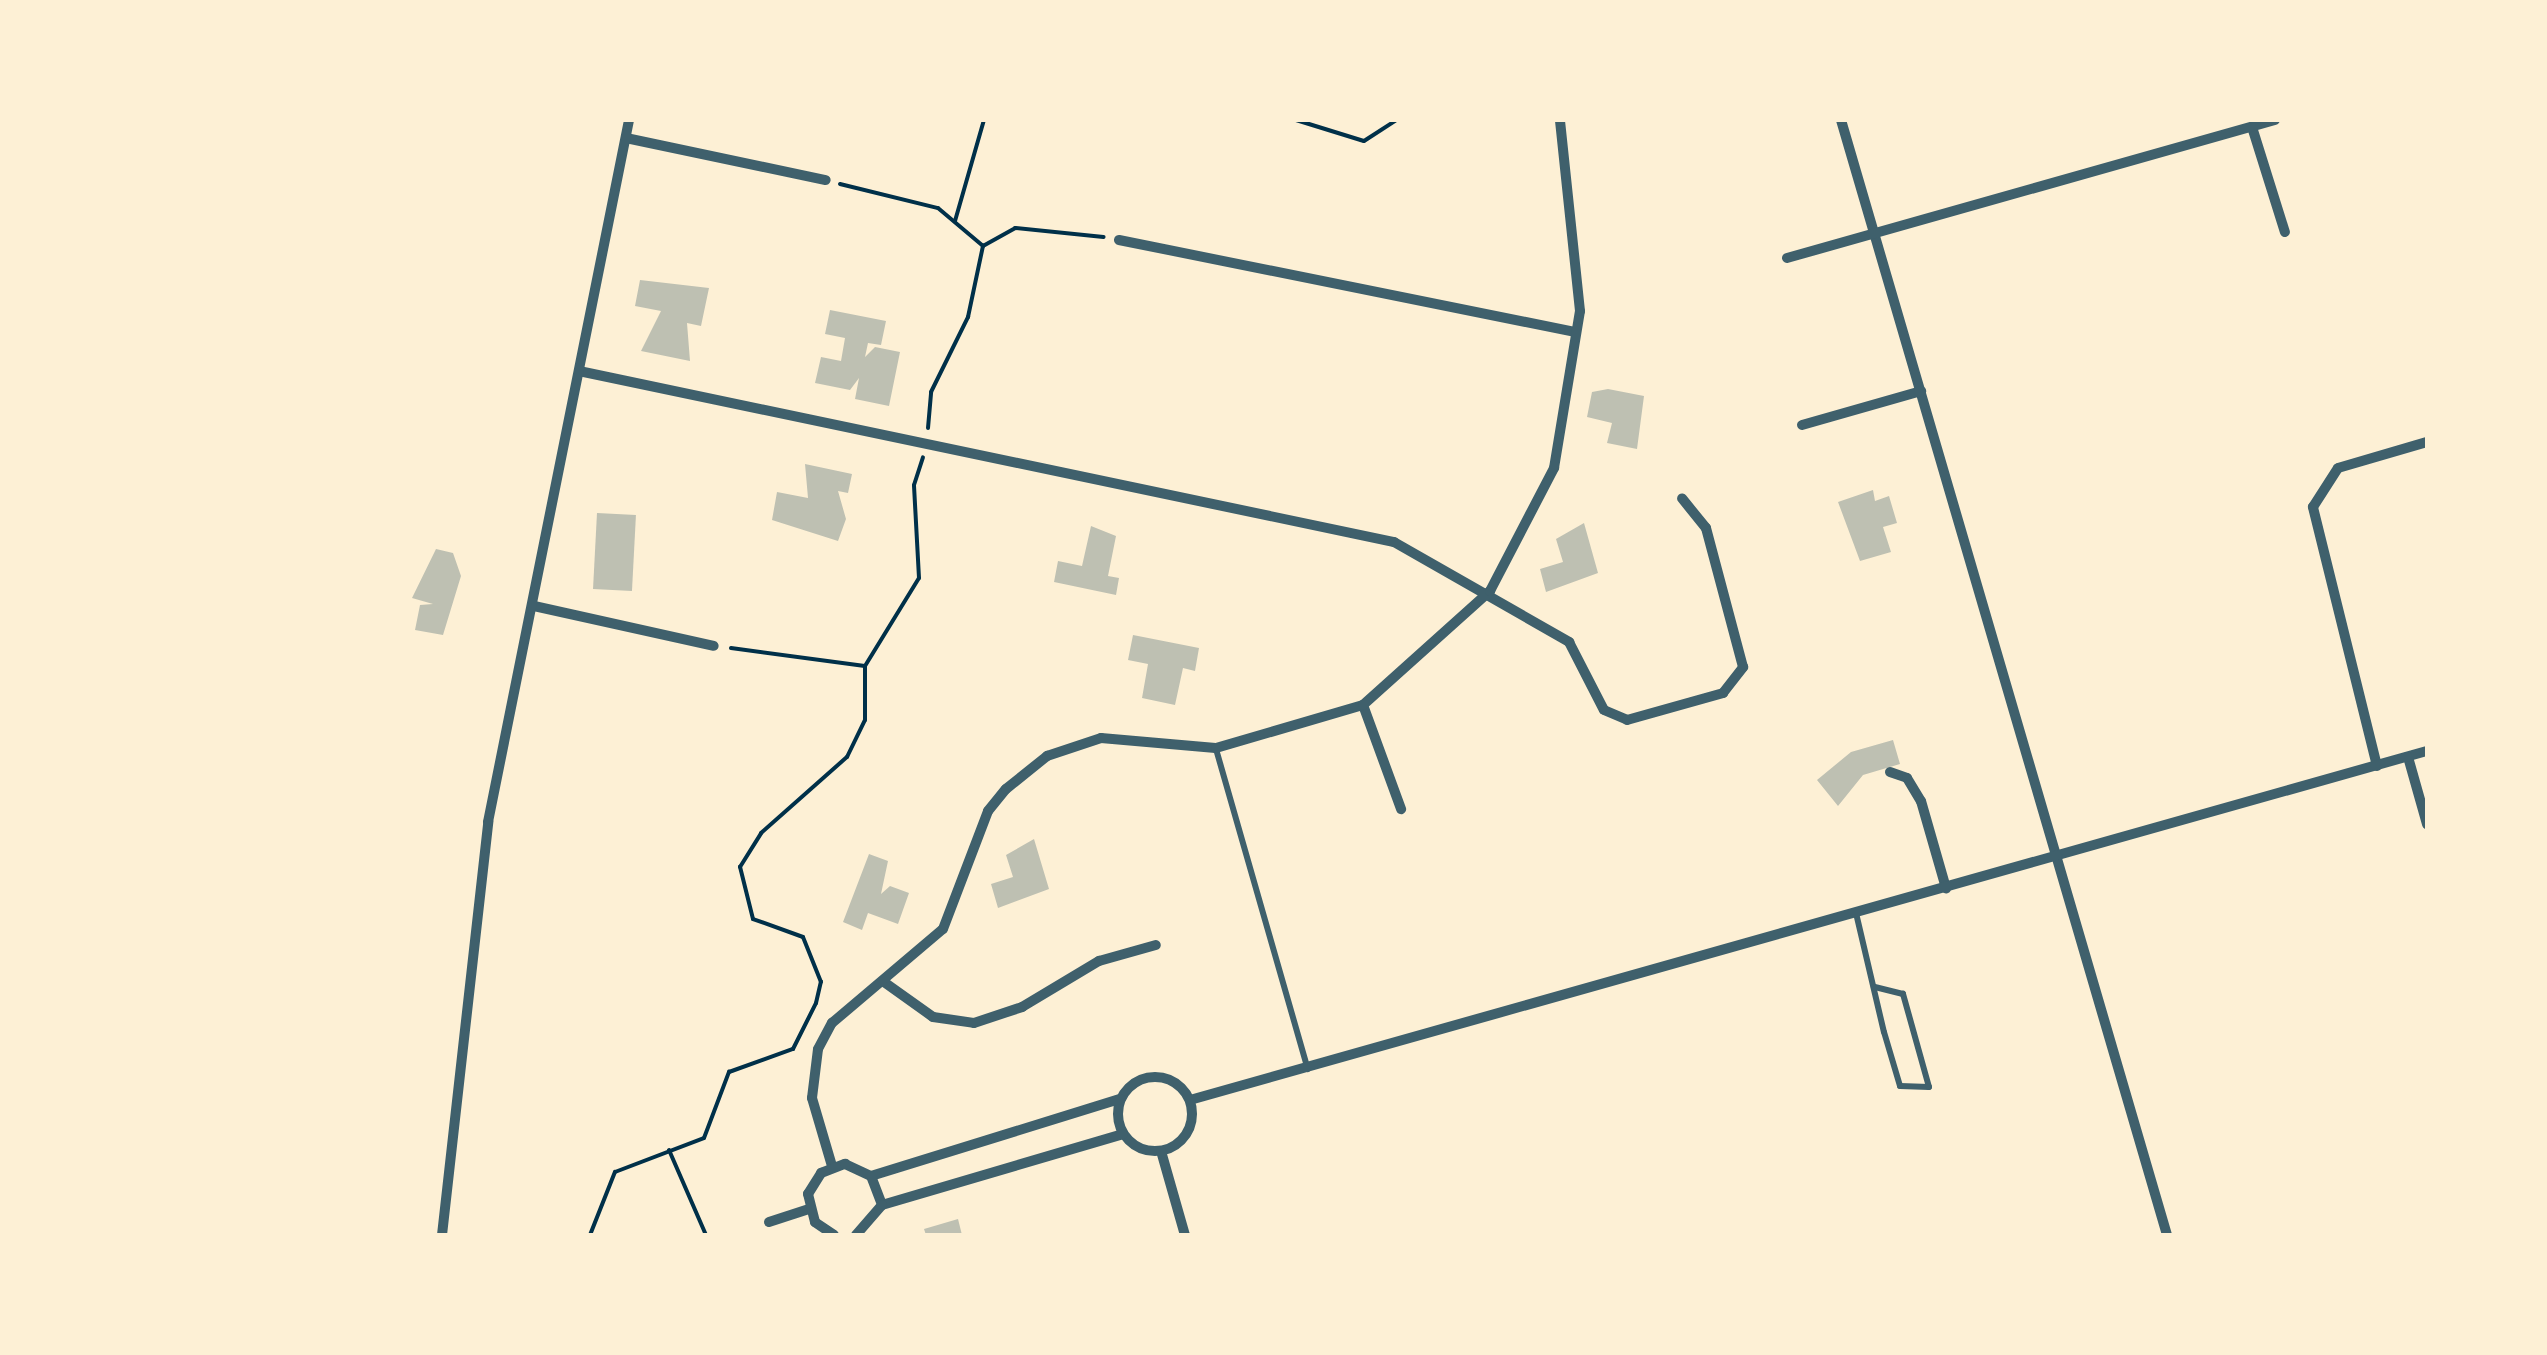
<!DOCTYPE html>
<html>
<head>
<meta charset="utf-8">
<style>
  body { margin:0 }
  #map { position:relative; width:2547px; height:1355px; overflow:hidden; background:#fdf0d5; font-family:Arial,sans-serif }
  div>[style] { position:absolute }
  .building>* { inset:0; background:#bec0b2; transform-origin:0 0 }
  .path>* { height:4px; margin:-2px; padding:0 2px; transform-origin:2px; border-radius:2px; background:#003049 }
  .service>* { height:6px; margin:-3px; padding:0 3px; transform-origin:3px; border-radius:3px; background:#3f606c }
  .minor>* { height:10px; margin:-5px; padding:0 5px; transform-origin:5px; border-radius:5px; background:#3f606c }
  .minor>.ring { margin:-5px; padding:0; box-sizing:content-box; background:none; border:10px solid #3f606c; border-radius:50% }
  span { translate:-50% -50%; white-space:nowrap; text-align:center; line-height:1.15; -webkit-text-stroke:10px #fdf0d5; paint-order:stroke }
  .frame { position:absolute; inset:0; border:122px solid #fdf0d5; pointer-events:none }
</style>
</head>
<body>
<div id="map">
  <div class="building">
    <i style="clip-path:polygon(640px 280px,709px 288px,701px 326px,687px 323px,690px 361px,641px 351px,661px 311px,635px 306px)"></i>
    <i style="clip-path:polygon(830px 310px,886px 321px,881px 345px,868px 343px,865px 357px,875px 347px,900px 352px,889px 406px,855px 399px,859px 378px,850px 390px,815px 383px,821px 357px,841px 361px,845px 338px,825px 334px)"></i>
    <i style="clip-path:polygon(1608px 389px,1644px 396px,1637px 449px,1607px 443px,1612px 423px,1587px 417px,1592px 392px)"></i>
    <i style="clip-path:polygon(805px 464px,852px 474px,848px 493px,838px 491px,846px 519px,838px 541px,772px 520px,777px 492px,808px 498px)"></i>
    <i style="clip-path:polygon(1873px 490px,1875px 501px,1889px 496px,1897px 523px,1883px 527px,1891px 552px,1860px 561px,1838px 502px)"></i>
    <i style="left:597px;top:513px;width:39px;height:76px;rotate:3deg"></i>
    <i style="clip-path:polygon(1584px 523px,1598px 573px,1546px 592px,1540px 569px,1563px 562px,1556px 539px)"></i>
    <i style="clip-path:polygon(1091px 526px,1116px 536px,1108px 576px,1119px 578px,1116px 595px,1054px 582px,1058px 561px,1082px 566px)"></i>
    <i style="clip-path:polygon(436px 549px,453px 553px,461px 576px,443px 635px,415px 630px,420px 605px,433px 604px,412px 598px)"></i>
    <i style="clip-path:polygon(1133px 635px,1199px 648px,1195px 671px,1183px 668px,1175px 705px,1142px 698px,1148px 664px,1128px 660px)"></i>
    <i style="clip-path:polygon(1893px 740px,1900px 764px,1863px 775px,1838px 806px,1817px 780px,1851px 752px)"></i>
    <i style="clip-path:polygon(1034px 839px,1049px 889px,998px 908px,991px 884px,1013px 877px,1006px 855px)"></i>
    <i style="clip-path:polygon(869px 854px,888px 861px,881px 894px,890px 886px,909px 893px,898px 924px,868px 913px,862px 930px,843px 922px)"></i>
    <i style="clip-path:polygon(958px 1219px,962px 1235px,926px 1235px,924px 1229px)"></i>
  </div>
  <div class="path">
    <i style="left:1171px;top:120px;width:69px"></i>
    <i style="left:1296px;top:120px;width:71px;rotate:17.2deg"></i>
    <i style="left:1364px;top:141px;width:38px;rotate:-33deg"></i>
    <i style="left:840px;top:184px;width:101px;rotate:13.8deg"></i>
    <i style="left:938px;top:208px;width:59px;rotate:40.2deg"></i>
    <i style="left:955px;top:221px;width:105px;rotate:-74deg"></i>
    <i style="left:928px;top:428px;width:36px;rotate:-85deg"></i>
    <i style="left:931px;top:392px;width:84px;rotate:-63.7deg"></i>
    <i style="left:968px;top:317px;width:73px;rotate:-78.1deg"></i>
    <i style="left:983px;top:246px;width:37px;rotate:-29deg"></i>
    <i style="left:1015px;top:228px;width:89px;rotate:5.8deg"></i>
    <i style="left:731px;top:648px;width:135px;rotate:7.7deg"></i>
    <i style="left:669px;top:1150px;width:93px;rotate:66.5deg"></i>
    <i style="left:590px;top:1235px;width:68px;rotate:-68.4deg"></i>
    <i style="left:615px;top:1172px;width:95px;rotate:-20.9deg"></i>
    <i style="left:704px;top:1138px;width:71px;rotate:-69.3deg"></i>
    <i style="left:729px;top:1072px;width:68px;rotate:-19.8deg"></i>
    <i style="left:793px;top:1049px;width:51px;rotate:-63.4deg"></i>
    <i style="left:816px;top:1003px;width:22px;rotate:-77deg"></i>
    <i style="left:821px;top:982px;width:48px;rotate:-111.8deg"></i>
    <i style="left:803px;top:937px;width:53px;rotate:-160.2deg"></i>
    <i style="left:753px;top:919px;width:54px;rotate:-104deg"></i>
    <i style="left:740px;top:867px;width:40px;rotate:-58deg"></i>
    <i style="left:761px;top:833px;width:115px;rotate:-41.5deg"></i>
    <i style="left:847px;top:757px;width:41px;rotate:-64.1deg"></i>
    <i style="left:865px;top:720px;width:54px;rotate:-90deg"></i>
    <i style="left:865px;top:666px;width:103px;rotate:-58.5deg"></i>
    <i style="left:919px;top:578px;width:93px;rotate:-93.1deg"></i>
    <i style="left:914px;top:485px;width:29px;rotate:-72deg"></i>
  </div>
  <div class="service">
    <i style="left:1216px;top:749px;width:333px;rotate:74deg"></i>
    <i style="left:1856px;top:913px;width:122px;rotate:76.8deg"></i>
    <i style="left:1884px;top:1032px;width:56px;rotate:73.5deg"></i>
    <i style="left:1900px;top:1086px;width:29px;rotate:2deg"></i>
    <i style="left:1929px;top:1087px;width:97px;rotate:-105.6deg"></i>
    <i style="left:1903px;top:994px;width:30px;rotate:-166deg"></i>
  </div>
  <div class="minor">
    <i style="left:1841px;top:120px;width:1162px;rotate:73.7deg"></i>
    <i style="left:2252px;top:127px;width:110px;rotate:72.6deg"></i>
    <i style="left:626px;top:138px;width:204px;rotate:11.9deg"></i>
    <i style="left:1119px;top:240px;width:466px;rotate:11.4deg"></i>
    <i style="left:1787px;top:258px;width:507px;rotate:-15.79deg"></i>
    <i style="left:579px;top:371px;width:833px;rotate:11.85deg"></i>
    <i style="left:1394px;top:542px;width:202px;rotate:29.7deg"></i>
    <i style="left:1569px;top:642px;width:76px;rotate:62.8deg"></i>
    <i style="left:1604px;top:710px;width:25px;rotate:23deg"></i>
    <i style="left:1627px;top:720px;width:100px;rotate:-15.7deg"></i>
    <i style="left:1723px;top:693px;width:33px;rotate:-52deg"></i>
    <i style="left:1743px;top:667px;width:144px;rotate:-104.9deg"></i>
    <i style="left:1706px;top:528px;width:38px;rotate:-129deg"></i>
    <i style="left:1802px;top:425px;width:124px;rotate:-15.9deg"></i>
    <i style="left:534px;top:606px;width:184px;rotate:12.5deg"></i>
    <i style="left:1363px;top:705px;width:111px;rotate:69.9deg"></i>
    <i style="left:2408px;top:757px;width:70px;rotate:74.2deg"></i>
    <i style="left:2377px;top:766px;width:267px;rotate:-103.9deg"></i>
    <i style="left:2313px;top:507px;width:46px;rotate:-57.3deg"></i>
    <i style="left:2338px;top:468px;width:93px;rotate:-16.3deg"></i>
    <i style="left:1890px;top:772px;width:18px;rotate:19deg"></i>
    <i style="left:1907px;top:778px;width:27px;rotate:59deg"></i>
    <i style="left:1921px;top:801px;width:91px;rotate:74deg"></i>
    <i style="left:884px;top:982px;width:60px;rotate:35.5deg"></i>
    <i style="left:933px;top:1017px;width:41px;rotate:8.3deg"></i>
    <i style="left:974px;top:1023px;width:51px;rotate:-18.4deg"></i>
    <i style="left:1022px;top:1007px;width:90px;rotate:-30.9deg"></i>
    <i style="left:1099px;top:961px;width:59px;rotate:-15.7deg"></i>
    <i class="ring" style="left:1118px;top:1077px;width:64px;height:64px"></i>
    <i style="left:1190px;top:1100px;width:1285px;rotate:-15.76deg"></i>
    <i style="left:1161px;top:1151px;width:87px;rotate:74.1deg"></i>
    <i style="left:832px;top:1166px;width:71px;rotate:-106.4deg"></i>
    <i style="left:812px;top:1098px;width:49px;rotate:-83deg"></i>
    <i style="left:818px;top:1049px;width:30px;rotate:-62deg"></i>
    <i style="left:832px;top:1023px;width:145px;rotate:-40.3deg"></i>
    <i style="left:943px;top:929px;width:126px;rotate:-69.1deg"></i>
    <i style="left:988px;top:811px;width:28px;rotate:-51deg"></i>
    <i style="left:1006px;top:789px;width:53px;rotate:-38.8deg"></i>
    <i style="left:1047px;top:756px;width:57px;rotate:-18.4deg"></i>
    <i style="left:1101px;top:738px;width:115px;rotate:5deg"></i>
    <i style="left:1216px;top:748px;width:153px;rotate:-16.3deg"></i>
    <i style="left:1363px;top:705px;width:171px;rotate:-41.9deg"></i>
    <i style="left:1490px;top:591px;width:139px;rotate:-62.5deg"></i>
    <i style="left:1554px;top:468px;width:159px;rotate:-80.6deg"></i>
    <i style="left:1580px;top:311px;width:192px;rotate:-96deg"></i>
    <i style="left:871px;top:1176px;width:261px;rotate:-17.2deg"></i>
    <i style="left:882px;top:1205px;width:251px;rotate:-16.4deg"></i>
    <i style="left:769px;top:1222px;width:42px;rotate:-18deg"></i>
    <i style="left:442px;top:1235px;width:416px;rotate:-83.6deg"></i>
    <i style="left:488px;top:822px;width:716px;rotate:-78.64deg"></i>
    <i style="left:834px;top:1235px;width:23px;rotate:-146deg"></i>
    <i style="left:815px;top:1222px;width:29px;rotate:-104deg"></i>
    <i style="left:808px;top:1194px;width:25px;rotate:-58deg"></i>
    <i style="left:821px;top:1173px;width:26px;rotate:-21deg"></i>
    <i style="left:845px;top:1164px;width:29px;rotate:25deg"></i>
    <i style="left:871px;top:1176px;width:31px;rotate:69deg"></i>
    <i style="left:882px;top:1205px;width:40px;rotate:131deg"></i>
  </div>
  <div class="frame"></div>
</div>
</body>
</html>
